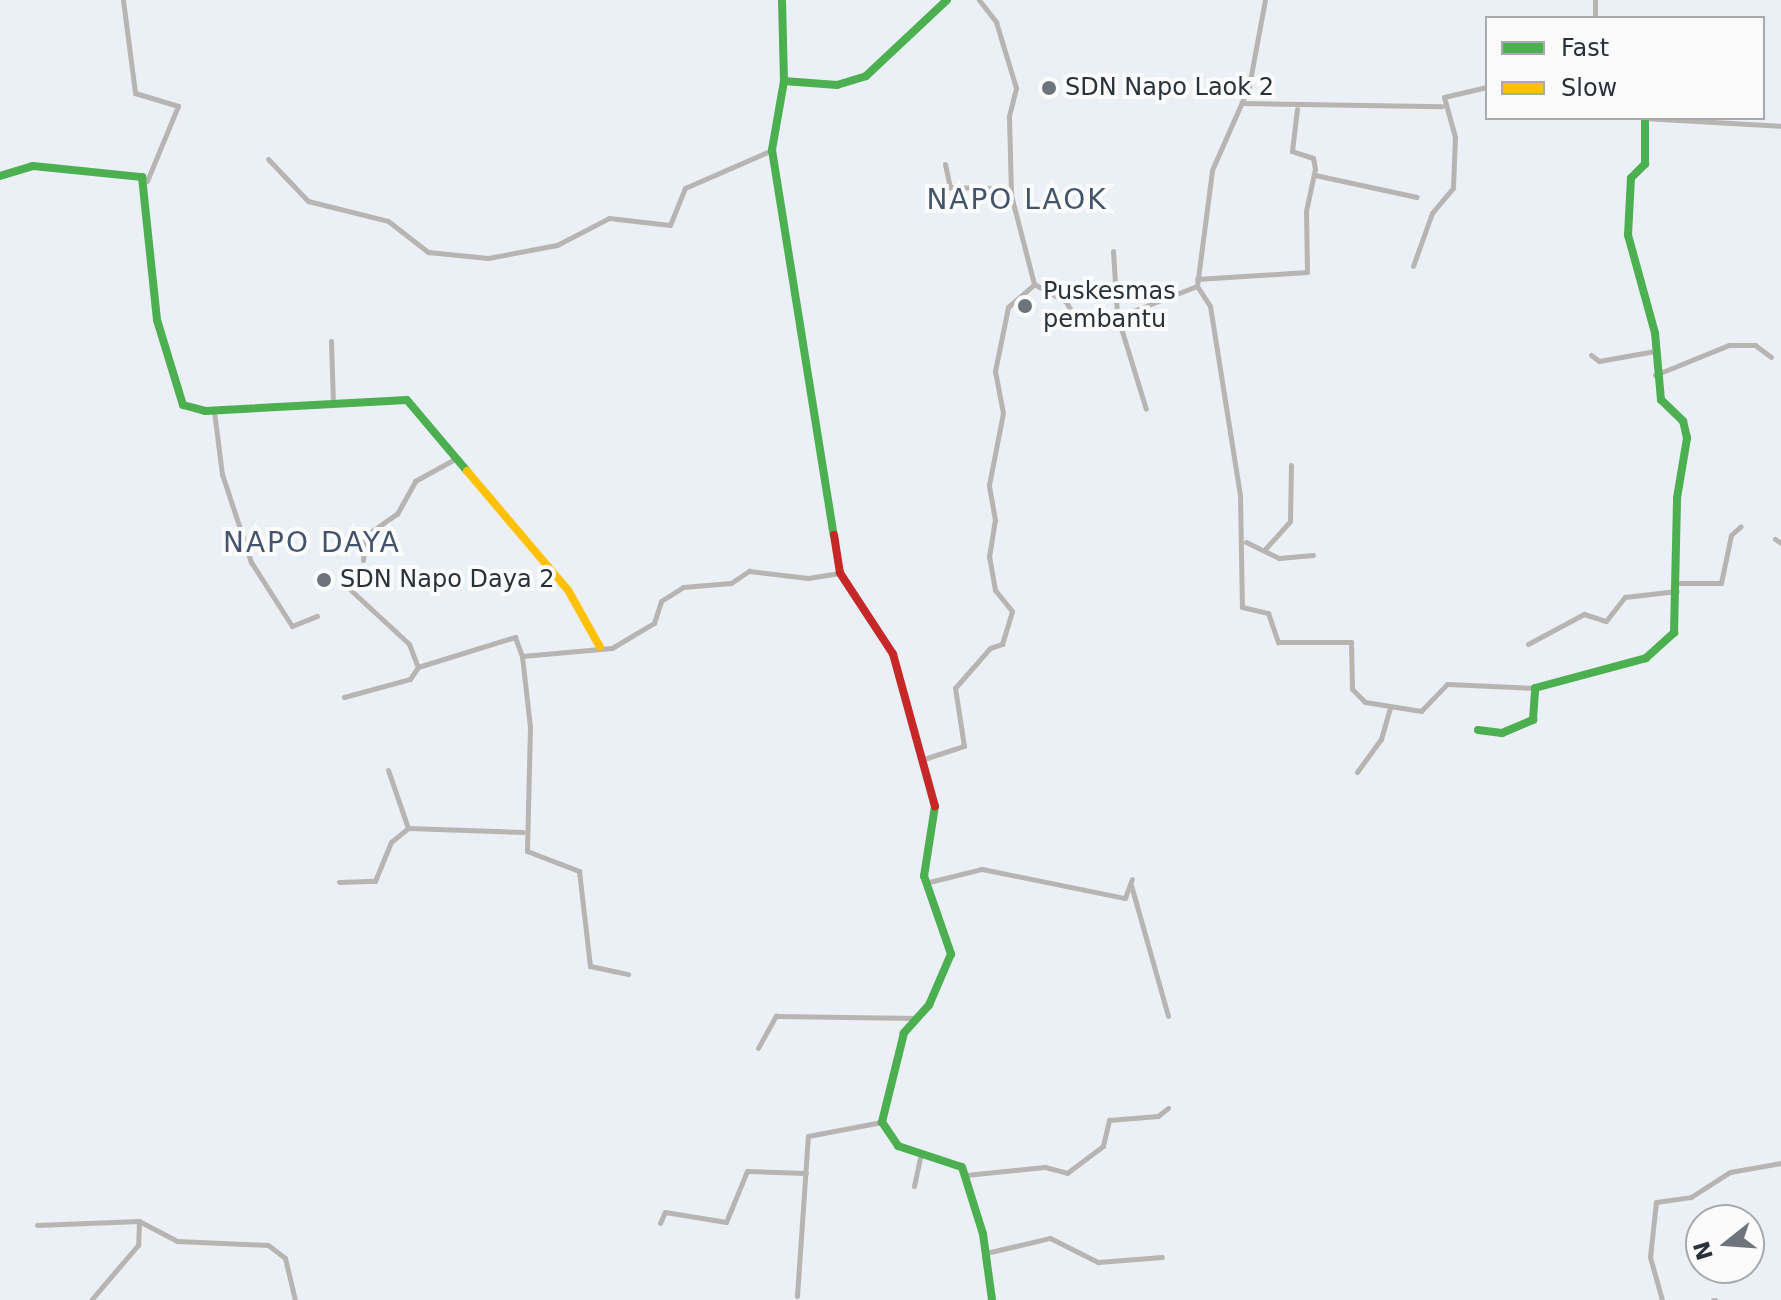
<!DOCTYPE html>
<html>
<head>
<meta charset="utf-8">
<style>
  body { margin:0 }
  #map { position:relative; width:1781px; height:1300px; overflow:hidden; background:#eaf0f6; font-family:"DejaVu Sans",sans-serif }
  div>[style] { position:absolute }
  .street>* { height:5px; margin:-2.5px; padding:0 2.5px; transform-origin:2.5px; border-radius:2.5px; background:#b7b4b2 }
  .fast>* { height:8px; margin:-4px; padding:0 4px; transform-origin:4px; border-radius:4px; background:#4caf50 }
  .slow>* { height:8px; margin:-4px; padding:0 4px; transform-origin:4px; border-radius:4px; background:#ffc107 }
  .jam>* { height:8px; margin:-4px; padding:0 4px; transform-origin:4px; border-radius:4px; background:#c62828 }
  .dots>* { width:22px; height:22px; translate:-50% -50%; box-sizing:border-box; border:4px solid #fbfbfb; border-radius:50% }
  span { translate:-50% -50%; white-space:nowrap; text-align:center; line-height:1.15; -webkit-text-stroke:8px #fbfbfb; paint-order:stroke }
  .poi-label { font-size:24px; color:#29313b }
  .left { translate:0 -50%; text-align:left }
  .quarter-label { font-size:28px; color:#43556c; letter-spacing:2px }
  .legend { position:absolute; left:1485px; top:16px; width:280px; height:104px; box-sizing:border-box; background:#fbfbfb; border:2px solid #a7aaae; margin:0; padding:10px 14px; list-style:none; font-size:24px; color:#29313b }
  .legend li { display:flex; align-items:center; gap:16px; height:40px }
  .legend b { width:40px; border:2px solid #a7aaae }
  .north { position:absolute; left:1685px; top:1204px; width:80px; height:80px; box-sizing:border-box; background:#fbfbfb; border:2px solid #a7aaae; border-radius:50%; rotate:253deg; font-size:22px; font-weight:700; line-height:32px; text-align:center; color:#29313b }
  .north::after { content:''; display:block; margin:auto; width:28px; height:36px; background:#6d747c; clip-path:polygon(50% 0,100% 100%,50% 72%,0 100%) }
</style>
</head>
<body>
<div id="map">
  <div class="street">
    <i style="left:123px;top:0;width:94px;rotate:82.6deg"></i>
    <i style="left:135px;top:93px;width:45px;rotate:16.8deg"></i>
    <i style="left:178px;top:106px;width:81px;rotate:112.5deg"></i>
    <i style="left:979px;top:0;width:28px;rotate:52deg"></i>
    <i style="left:996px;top:22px;width:69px;rotate:73.1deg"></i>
    <i style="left:1016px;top:88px;width:30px;rotate:104deg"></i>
    <i style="left:1009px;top:117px;width:78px;rotate:88.5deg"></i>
    <i style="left:1011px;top:195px;width:92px;rotate:75.5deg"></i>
    <i style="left:1034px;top:284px;width:37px;rotate:29deg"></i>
    <i style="left:1066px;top:302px;width:16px;rotate:60deg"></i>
    <i style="left:1074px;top:316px;width:54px;rotate:-3.2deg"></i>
    <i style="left:1128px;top:313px;width:74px;rotate:-21.4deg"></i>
    <i style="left:1197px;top:286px;width:117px;rotate:-82.6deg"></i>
    <i style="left:1212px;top:170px;width:92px;rotate:-66.2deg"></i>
    <i style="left:1249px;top:86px;width:87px;rotate:-79.5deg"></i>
    <i style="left:1595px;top:18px;width:18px;rotate:-90deg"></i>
    <i style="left:1243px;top:103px;width:199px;rotate:0.9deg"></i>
    <i style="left:1643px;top:118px;width:138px;rotate:3.3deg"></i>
    <i style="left:268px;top:159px;width:58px;rotate:46.4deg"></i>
    <i style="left:308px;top:201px;width:82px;rotate:14deg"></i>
    <i style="left:388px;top:221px;width:51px;rotate:37.8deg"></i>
    <i style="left:428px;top:252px;width:60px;rotate:5.7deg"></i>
    <i style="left:488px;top:258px;width:70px;rotate:-10.7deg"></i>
    <i style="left:557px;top:245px;width:59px;rotate:-27.4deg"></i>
    <i style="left:609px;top:218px;width:61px;rotate:6.5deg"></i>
    <i style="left:670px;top:225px;width:40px;rotate:-68deg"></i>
    <i style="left:685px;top:188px;width:95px;rotate:-23.6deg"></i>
    <i style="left:945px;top:164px;width:24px;rotate:78deg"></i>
    <i style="left:950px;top:187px;width:61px;rotate:1.9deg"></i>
    <i style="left:1315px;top:175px;width:104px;rotate:12.2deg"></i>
    <i style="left:1113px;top:251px;width:64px;rotate:86.4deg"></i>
    <i style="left:1117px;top:315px;width:98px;rotate:72.9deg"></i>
    <i style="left:1413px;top:266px;width:56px;rotate:-70.3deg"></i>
    <i style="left:1432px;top:213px;width:33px;rotate:-50deg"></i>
    <i style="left:1453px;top:188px;width:51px;rotate:-87.8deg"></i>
    <i style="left:1455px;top:137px;width:41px;rotate:-105.4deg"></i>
    <i style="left:1444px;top:97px;width:44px;rotate:-13.1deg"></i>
    <i style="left:1197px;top:279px;width:110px;rotate:-3.6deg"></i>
    <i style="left:1307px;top:272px;width:61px;rotate:-90.9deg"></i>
    <i style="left:1306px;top:211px;width:43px;rotate:-77.9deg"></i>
    <i style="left:1315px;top:169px;width:11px;rotate:-100deg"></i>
    <i style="left:1313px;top:158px;width:22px;rotate:-162deg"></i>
    <i style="left:1292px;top:151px;width:42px;rotate:-83.2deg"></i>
    <i style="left:1197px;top:286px;width:24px;rotate:57deg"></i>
    <i style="left:1210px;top:306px;width:192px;rotate:81deg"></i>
    <i style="left:1240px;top:496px;width:111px;rotate:89deg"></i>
    <i style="left:1242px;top:607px;width:27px;rotate:13deg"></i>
    <i style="left:1268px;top:613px;width:31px;rotate:71deg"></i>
    <i style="left:1278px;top:642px;width:73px"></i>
    <i style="left:1351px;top:642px;width:47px;rotate:88.8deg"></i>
    <i style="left:1352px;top:689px;width:18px;rotate:45deg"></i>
    <i style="left:1365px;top:702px;width:57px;rotate:9.1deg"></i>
    <i style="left:1421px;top:711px;width:37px;rotate:-46deg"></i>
    <i style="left:1447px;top:684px;width:88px;rotate:2.6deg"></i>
    <i style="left:331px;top:341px;width:64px;rotate:88.2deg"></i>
    <i style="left:1591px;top:355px;width:10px;rotate:37deg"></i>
    <i style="left:1599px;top:361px;width:57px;rotate:-10.1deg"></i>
    <i style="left:1655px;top:375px;width:80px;rotate:-22.1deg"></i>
    <i style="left:1729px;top:345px;width:26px"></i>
    <i style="left:1755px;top:345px;width:20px;rotate:37deg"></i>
    <i style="left:214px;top:411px;width:64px;rotate:82.8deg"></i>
    <i style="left:222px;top:474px;width:93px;rotate:71.8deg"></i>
    <i style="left:251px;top:562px;width:76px;rotate:57.4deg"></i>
    <i style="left:292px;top:626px;width:27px;rotate:-22deg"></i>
    <i style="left:1775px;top:539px;width:7px;rotate:34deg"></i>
    <i style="left:1246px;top:542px;width:37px;rotate:26deg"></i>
    <i style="left:1279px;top:558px;width:34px;rotate:-5deg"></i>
    <i style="left:1266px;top:548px;width:36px;rotate:-48deg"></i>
    <i style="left:1290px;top:521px;width:56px;rotate:-89deg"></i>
    <i style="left:363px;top:560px;width:24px;rotate:-85deg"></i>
    <i style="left:365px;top:536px;width:39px;rotate:-35deg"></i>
    <i style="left:397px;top:514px;width:38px;rotate:-61deg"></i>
    <i style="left:415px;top:481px;width:43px;rotate:-28.9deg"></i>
    <i style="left:343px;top:583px;width:90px;rotate:42.7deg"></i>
    <i style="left:409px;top:644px;width:25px;rotate:69deg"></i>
    <i style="left:418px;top:667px;width:102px;rotate:-17.2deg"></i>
    <i style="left:515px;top:637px;width:20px;rotate:70deg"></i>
    <i style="left:522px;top:656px;width:90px;rotate:-5.1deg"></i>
    <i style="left:612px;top:648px;width:49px;rotate:-30.8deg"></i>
    <i style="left:654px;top:623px;width:23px;rotate:-72deg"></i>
    <i style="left:661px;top:601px;width:26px;rotate:-32deg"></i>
    <i style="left:683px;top:587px;width:48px;rotate:-4.8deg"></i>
    <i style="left:731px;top:583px;width:22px;rotate:-34deg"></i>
    <i style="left:749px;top:571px;width:59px;rotate:6.8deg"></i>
    <i style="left:808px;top:578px;width:32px;rotate:-9deg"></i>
    <i style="left:1680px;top:583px;width:41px"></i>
    <i style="left:1721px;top:583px;width:49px;rotate:-78.2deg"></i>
    <i style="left:1731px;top:535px;width:13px;rotate:-42deg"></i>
    <i style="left:1528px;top:644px;width:64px;rotate:-28.2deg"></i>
    <i style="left:1584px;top:614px;width:23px;rotate:18deg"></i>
    <i style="left:1606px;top:621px;width:31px;rotate:-52deg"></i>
    <i style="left:1625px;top:597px;width:52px;rotate:-6.6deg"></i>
    <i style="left:522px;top:656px;width:71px;rotate:83.6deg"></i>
    <i style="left:530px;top:727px;width:124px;rotate:91.4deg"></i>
    <i style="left:527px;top:851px;width:56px;rotate:21deg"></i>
    <i style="left:579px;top:871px;width:96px;rotate:83.4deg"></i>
    <i style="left:590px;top:966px;width:39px;rotate:12deg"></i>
    <i style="left:344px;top:697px;width:68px;rotate:-15.3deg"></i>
    <i style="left:410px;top:679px;width:14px;rotate:-56deg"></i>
    <i style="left:927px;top:758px;width:39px;rotate:-18deg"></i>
    <i style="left:964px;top:746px;width:59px;rotate:-98.8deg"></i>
    <i style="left:955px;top:688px;width:53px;rotate:-48.8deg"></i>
    <i style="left:990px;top:648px;width:13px;rotate:-18deg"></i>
    <i style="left:1002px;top:644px;width:34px;rotate:-73deg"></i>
    <i style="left:1012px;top:611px;width:27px;rotate:-129deg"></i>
    <i style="left:995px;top:590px;width:34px;rotate:-100deg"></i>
    <i style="left:989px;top:557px;width:37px;rotate:-81deg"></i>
    <i style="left:995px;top:520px;width:36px;rotate:-100deg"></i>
    <i style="left:989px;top:485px;width:73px;rotate:-79deg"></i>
    <i style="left:1003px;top:413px;width:43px;rotate:-100.8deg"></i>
    <i style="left:995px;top:371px;width:65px;rotate:-78.5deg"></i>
    <i style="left:1008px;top:307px;width:35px;rotate:-41deg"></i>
    <i style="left:388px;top:770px;width:61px;rotate:71deg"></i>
    <i style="left:1357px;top:772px;width:41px;rotate:-54deg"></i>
    <i style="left:1381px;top:739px;width:32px;rotate:-74deg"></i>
    <i style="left:339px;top:882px;width:36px;rotate:-2deg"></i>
    <i style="left:375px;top:881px;width:42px;rotate:-67.7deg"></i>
    <i style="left:391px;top:842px;width:22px;rotate:-39deg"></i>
    <i style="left:408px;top:828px;width:115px;rotate:2deg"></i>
    <i style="left:925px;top:883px;width:59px;rotate:-13.8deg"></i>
    <i style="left:982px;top:869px;width:146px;rotate:11.5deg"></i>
    <i style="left:1125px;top:898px;width:20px;rotate:-70deg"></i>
    <i style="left:1131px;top:885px;width:136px;rotate:74.2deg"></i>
    <i style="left:758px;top:1048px;width:37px;rotate:-61deg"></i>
    <i style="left:776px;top:1016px;width:141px;rotate:0.8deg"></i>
    <i style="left:966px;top:1175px;width:79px;rotate:-5.8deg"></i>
    <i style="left:1045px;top:1167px;width:23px;rotate:15deg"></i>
    <i style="left:1067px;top:1173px;width:45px;rotate:-36.9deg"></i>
    <i style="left:1103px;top:1146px;width:27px;rotate:-77deg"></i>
    <i style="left:1109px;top:1120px;width:49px;rotate:-4.7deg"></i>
    <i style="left:1158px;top:1116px;width:13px;rotate:-39deg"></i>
    <i style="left:914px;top:1186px;width:34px;rotate:-78deg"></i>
    <i style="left:139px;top:1221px;width:43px;rotate:27.8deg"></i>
    <i style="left:177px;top:1241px;width:91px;rotate:2.5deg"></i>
    <i style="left:268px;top:1245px;width:21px;rotate:37deg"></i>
    <i style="left:285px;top:1258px;width:43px;rotate:76.6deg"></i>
    <i style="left:660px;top:1223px;width:12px;rotate:-66deg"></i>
    <i style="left:665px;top:1212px;width:62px;rotate:9.3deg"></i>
    <i style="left:726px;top:1222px;width:55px;rotate:-67.6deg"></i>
    <i style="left:747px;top:1171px;width:59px;rotate:1.9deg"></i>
    <i style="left:37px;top:1225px;width:102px;rotate:-2.2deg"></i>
    <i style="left:139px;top:1221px;width:24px;rotate:92deg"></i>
    <i style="left:138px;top:1245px;width:72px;rotate:130.5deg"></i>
    <i style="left:986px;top:1253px;width:66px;rotate:-13.2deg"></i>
    <i style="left:1050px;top:1238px;width:54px;rotate:26.6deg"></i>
    <i style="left:1098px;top:1262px;width:64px;rotate:-4.5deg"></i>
    <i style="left:797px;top:1296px;width:160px;rotate:-86.1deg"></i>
    <i style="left:808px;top:1136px;width:75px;rotate:-10.7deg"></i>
    <i style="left:1662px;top:1300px;width:45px;rotate:-105.6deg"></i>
    <i style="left:1650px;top:1257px;width:55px;rotate:-83.8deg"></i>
    <i style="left:1656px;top:1202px;width:35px;rotate:-8deg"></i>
    <i style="left:1691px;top:1197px;width:46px;rotate:-32.7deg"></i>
    <i style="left:1730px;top:1172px;width:52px;rotate:-10deg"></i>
    <i style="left:1713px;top:1300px;width:2px"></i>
  </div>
  <div class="fast">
    <i style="left:782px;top:0;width:81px;rotate:88.6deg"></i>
    <i style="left:784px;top:81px;width:70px;rotate:99.9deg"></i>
    <i style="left:772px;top:150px;width:390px;rotate:80.9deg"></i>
    <i style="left:784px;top:81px;width:53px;rotate:4.3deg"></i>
    <i style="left:837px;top:85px;width:30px;rotate:-17deg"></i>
    <i style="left:866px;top:76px;width:111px;rotate:-43.2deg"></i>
    <i style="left:0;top:176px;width:34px;rotate:-17deg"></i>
    <i style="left:33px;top:166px;width:110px;rotate:5.8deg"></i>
    <i style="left:142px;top:177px;width:144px;rotate:84deg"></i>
    <i style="left:157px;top:320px;width:89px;rotate:73deg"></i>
    <i style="left:183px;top:405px;width:23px;rotate:15deg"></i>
    <i style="left:205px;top:411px;width:202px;rotate:-3.1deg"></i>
    <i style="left:407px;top:400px;width:93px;rotate:49.8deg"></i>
    <i style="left:1478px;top:730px;width:24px;rotate:7deg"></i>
    <i style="left:1502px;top:733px;width:34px;rotate:-23deg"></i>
    <i style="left:1533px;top:720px;width:32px;rotate:-86deg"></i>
    <i style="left:1535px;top:688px;width:115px;rotate:-15.1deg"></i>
    <i style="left:1646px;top:658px;width:38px;rotate:-42deg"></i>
    <i style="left:1674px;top:633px;width:135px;rotate:-88.7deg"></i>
    <i style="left:1677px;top:498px;width:61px;rotate:-80.5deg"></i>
    <i style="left:1687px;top:438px;width:17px;rotate:-103deg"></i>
    <i style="left:1683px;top:421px;width:30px;rotate:-136deg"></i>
    <i style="left:1661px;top:400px;width:67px;rotate:-95.1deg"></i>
    <i style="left:1655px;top:333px;width:102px;rotate:-105.4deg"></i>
    <i style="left:1628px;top:235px;width:57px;rotate:-87deg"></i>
    <i style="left:1631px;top:178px;width:20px;rotate:-45deg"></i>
    <i style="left:1645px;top:164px;width:44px;rotate:-90deg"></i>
    <i style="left:935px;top:806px;width:71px;rotate:98.9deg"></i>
    <i style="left:924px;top:876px;width:83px;rotate:70.9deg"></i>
    <i style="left:951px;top:954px;width:56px;rotate:113.3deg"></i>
    <i style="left:929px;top:1005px;width:38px;rotate:132deg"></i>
    <i style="left:904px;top:1033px;width:92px;rotate:103.9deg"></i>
    <i style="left:882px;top:1122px;width:29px;rotate:56deg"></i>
    <i style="left:898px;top:1146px;width:67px;rotate:18.2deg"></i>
    <i style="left:962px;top:1167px;width:70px;rotate:72.6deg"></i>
    <i style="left:983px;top:1234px;width:67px;rotate:82.2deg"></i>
  </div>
  <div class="slow">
    <i style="left:467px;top:471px;width:156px;rotate:49.7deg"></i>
    <i style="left:568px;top:590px;width:65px;rotate:60.7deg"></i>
  </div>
  <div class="jam">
    <i style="left:834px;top:535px;width:38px;rotate:81deg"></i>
    <i style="left:840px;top:573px;width:97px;rotate:56.8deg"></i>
    <i style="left:893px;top:654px;width:158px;rotate:74.6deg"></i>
  </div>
  <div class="dots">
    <i style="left:1049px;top:88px;background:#6d747c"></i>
    <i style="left:1025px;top:306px;background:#6d747c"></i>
    <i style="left:324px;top:580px;background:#6d747c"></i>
  </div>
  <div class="poi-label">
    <span class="left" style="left:1065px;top:88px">SDN Napo Laok 2</span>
    <span class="left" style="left:1043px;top:306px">Puskesmas<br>pembantu</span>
    <span class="left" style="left:340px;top:580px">SDN Napo Daya 2</span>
  </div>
  <div class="quarter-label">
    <span style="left:1017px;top:200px">NAPO LAOK</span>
    <span style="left:312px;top:543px">NAPO DAYA</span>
  </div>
  <ul class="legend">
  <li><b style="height:10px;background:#4caf50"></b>Fast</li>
  <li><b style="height:10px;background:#ffc107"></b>Slow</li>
  </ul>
  <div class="north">N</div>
</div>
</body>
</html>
